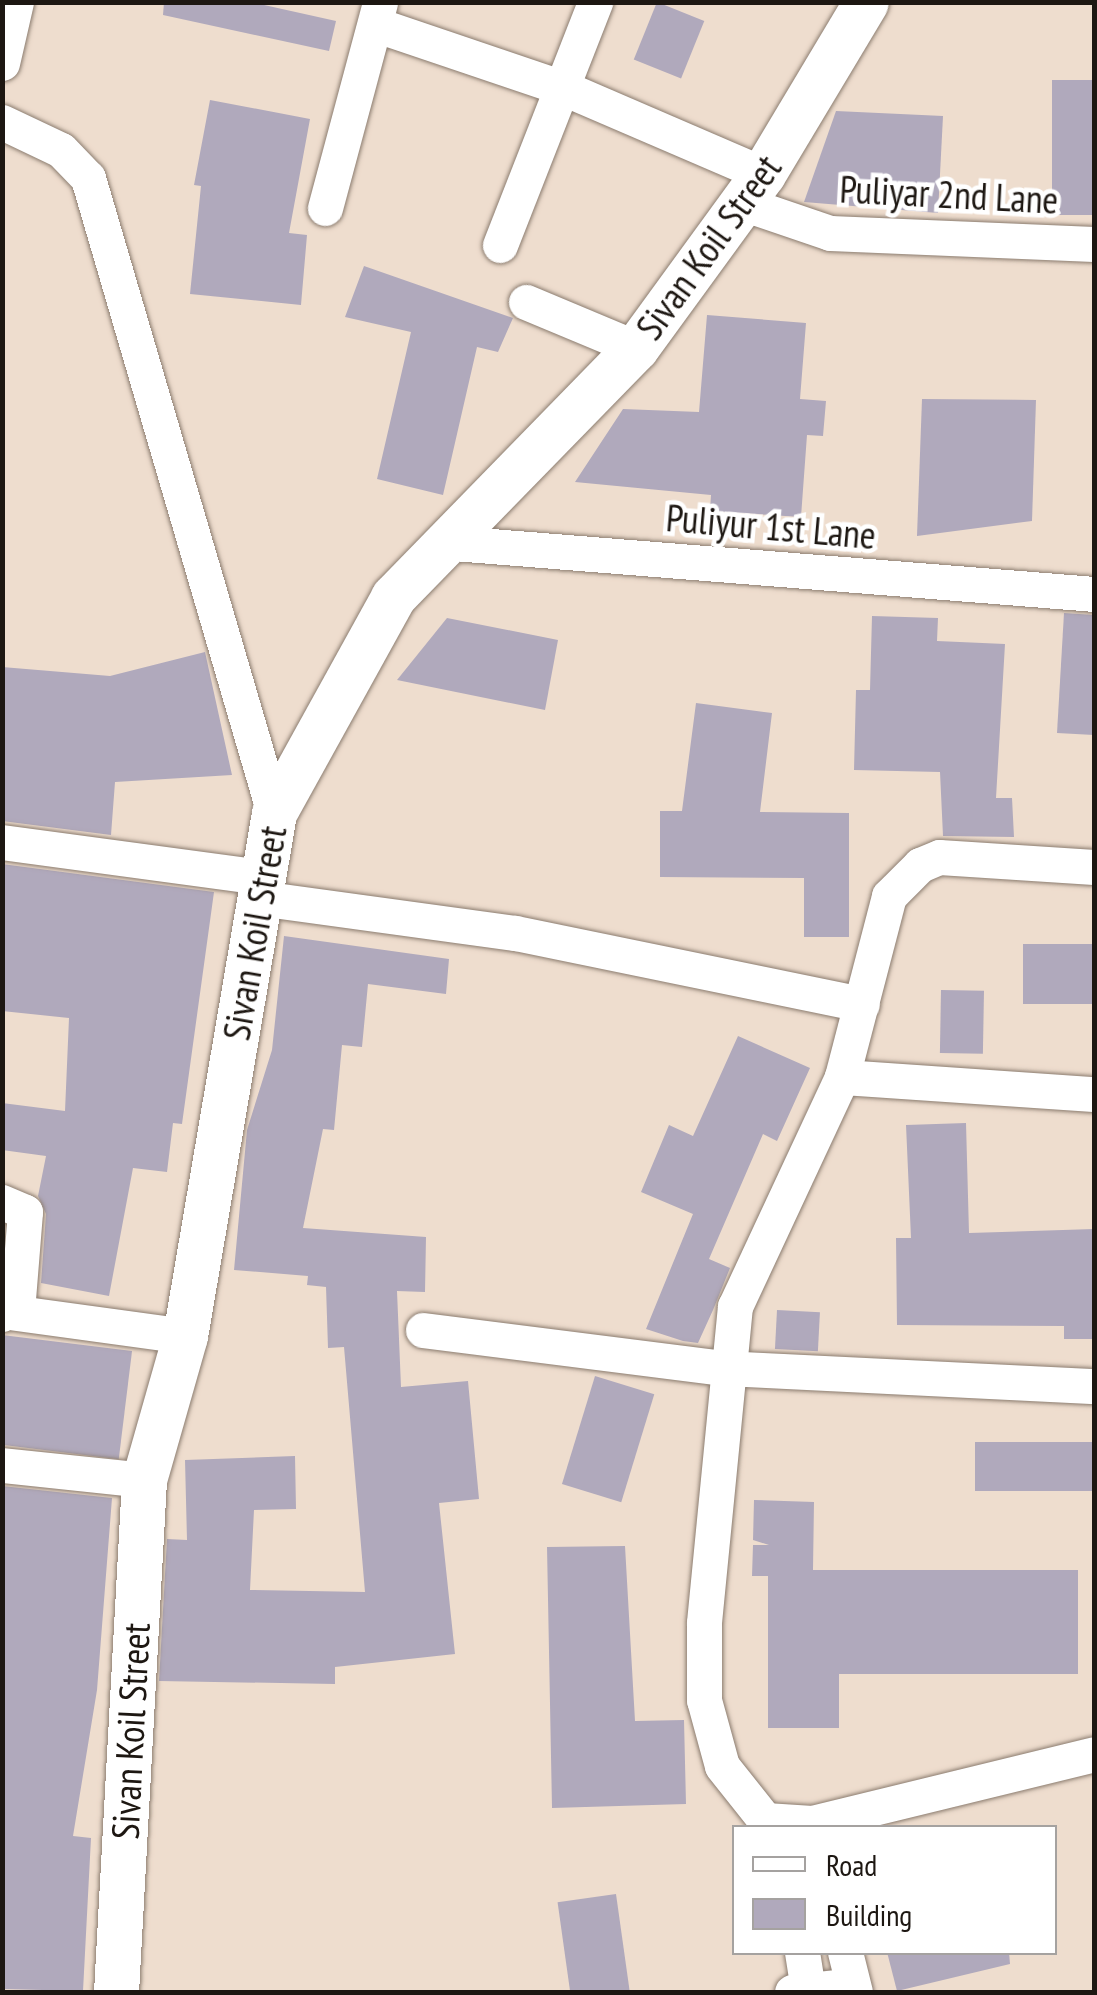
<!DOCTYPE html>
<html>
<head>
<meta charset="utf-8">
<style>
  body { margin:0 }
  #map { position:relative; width:1097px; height:1995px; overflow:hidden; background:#eeddce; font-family:"PT Sans Narrow",sans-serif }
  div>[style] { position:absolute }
  .building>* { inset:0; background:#b0a9bc; transform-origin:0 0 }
  .roads { filter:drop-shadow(0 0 2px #8b7c6f) drop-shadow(0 0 2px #8b7c6f) }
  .minor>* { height:35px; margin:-17.5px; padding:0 17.5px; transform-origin:17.5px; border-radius:17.5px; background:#fff }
  .tertiary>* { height:45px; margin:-22.5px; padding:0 22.5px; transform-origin:22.5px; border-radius:22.5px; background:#fff }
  span { translate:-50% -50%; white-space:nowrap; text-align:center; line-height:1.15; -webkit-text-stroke:9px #fff; paint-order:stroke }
  .street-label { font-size:38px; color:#1d1712 }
  .frame { position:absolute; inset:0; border:5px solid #1d1712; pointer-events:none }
  .legend { position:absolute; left:732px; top:1825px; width:325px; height:130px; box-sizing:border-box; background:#fff; border:2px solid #a5a2a0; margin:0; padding:12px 18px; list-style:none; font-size:30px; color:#1d1712 }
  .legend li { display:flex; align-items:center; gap:20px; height:50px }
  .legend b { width:50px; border:2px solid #a5a2a0 }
</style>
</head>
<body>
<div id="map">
  <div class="building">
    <i style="clip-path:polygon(164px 2px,251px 2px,336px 21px,329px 51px,163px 15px)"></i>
    <i style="left:657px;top:2px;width:51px;height:62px;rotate:22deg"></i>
    <i style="left:1052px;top:80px;width:42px;height:135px"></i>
    <i style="clip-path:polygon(210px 100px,310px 119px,289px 233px,307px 235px,301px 305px,190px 294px,201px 186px,194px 185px)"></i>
    <i style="clip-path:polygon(836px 111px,943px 116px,938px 213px,804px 202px)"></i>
    <i style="clip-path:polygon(364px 266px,513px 318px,498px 352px,477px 347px,443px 495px,377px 479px,411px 332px,345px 317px)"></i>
    <i style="clip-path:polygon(707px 315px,806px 323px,800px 399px,826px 401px,823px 436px,807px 435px,801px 517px,710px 511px,711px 495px,575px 482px,623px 409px,699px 412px)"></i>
    <i style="clip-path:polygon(922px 399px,1036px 400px,1032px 521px,917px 536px)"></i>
    <i style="clip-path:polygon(1064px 613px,1094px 615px,1094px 735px,1057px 733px)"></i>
    <i style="clip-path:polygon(872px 616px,938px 618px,937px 641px,1005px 644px,996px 798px,1012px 798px,1014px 837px,943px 836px,940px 772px,854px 770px,856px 690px,870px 690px)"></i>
    <i style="clip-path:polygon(447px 618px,558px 640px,545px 710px,397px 680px)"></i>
    <i style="clip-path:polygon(205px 652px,232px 775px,115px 782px,111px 835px,2px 821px,2px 667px,110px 676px)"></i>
    <i style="clip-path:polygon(696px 703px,772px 713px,760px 812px,849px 813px,849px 937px,804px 937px,804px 878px,660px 877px,660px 811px,682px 811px)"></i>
    <i style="clip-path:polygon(2px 864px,214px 892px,182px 1124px,173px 1123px,167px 1172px,133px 1168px,109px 1296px,41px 1283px,46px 1214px,38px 1196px,46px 1156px,2px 1150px,2px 1103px,65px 1111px,69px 1018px,2px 1011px)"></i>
    <i style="clip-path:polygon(284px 936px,449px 959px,446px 994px,368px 984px,362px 1047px,342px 1045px,334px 1130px,323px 1129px,303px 1228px,426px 1237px,425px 1292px,397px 1291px,401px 1387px,468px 1381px,479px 1499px,439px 1503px,455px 1654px,335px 1667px,335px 1684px,159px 1681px,167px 1539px,187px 1540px,185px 1460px,295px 1456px,296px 1509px,254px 1510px,250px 1590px,365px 1592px,344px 1347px,328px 1348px,326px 1287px,307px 1285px,308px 1276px,234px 1270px,247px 1130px,272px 1050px)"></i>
    <i style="left:1094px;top:944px;width:60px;height:71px;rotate:90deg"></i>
    <i style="left:941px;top:990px;width:43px;height:63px;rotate:1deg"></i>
    <i style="clip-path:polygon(738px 1036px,810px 1068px,777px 1141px,763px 1134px,709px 1259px,730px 1268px,713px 1310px,698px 1343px,683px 1341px,646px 1329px,693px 1214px,641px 1192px,669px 1125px,693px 1136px)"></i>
    <i style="clip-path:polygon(966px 1123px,969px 1233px,1094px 1229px,1094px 1339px,1064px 1339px,1064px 1326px,897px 1325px,896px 1238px,911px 1238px,906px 1125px)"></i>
    <i style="left:777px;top:1310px;width:43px;height:39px;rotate:3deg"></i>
    <i style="left:2px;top:1335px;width:131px;height:109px;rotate:7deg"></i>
    <i style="left:595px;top:1376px;width:62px;height:113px;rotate:17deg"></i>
    <i style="left:1094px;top:1442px;width:49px;height:119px;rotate:90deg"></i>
    <i style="clip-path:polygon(2px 1486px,112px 1498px,97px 1690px,73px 1836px,91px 1838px,83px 1991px,2px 1989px)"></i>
    <i style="clip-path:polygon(754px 1500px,814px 1502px,813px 1570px,1078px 1570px,1078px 1674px,839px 1674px,839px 1728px,768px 1728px,768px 1576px,752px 1576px,753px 1545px,769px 1545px,753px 1540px)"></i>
    <i style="clip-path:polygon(625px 1546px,635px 1721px,684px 1720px,686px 1804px,552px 1808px,547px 1547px)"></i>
    <i style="left:616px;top:1894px;width:99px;height:59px;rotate:82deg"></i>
    <i style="clip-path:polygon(887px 1952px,1009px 1952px,1010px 1964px,897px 1991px)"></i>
  </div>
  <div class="roads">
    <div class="minor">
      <i style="left:377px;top:25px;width:200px;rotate:18.7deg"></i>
      <i style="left:566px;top:89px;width:215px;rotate:23.3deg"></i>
      <i style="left:2px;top:63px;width:63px;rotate:-77.1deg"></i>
      <i style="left:2px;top:122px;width:65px;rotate:25.4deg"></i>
      <i style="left:61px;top:150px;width:39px;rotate:46deg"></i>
      <i style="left:88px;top:178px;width:662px;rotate:73.67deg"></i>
      <i style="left:742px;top:203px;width:93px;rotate:18.8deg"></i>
      <i style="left:830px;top:233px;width:264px;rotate:2.4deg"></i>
      <i style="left:325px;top:208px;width:212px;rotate:-75deg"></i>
      <i style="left:500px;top:245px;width:261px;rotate:-68.6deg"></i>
      <i style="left:526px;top:302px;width:119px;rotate:22.7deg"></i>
      <i style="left:441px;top:542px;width:655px;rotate:4.55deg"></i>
      <i style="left:2px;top:842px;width:262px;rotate:7.7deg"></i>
      <i style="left:1094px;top:867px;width:155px;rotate:-176.3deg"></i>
      <i style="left:939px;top:857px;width:21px;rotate:157deg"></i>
      <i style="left:920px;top:865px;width:44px;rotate:135deg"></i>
      <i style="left:889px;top:896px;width:187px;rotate:104.6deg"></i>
      <i style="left:842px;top:1077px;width:253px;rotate:115deg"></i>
      <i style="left:735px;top:1306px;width:319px;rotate:95.6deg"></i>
      <i style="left:704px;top:1623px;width:77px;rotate:90deg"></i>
      <i style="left:704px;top:1700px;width:68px;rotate:74.7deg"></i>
      <i style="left:722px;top:1766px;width:69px;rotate:51.5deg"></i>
      <i style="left:765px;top:1820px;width:47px;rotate:3.7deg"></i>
      <i style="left:812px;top:1823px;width:290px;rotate:-13.7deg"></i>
      <i style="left:259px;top:898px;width:258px;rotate:7.8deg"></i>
      <i style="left:515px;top:933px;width:354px;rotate:11.6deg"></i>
      <i style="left:842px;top:1077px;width:253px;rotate:3.9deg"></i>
      <i style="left:2px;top:1202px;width:25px;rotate:23deg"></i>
      <i style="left:25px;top:1212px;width:87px;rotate:94.6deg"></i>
      <i style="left:18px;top:1299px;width:22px;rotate:137deg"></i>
      <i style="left:10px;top:1312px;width:177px;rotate:7.8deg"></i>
      <i style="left:423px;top:1330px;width:302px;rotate:7.2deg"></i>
      <i style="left:723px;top:1368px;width:371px;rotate:2.8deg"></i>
      <i style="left:2px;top:1465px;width:143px;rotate:6deg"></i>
      <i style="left:802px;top:1952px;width:38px;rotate:81deg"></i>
      <i style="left:845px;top:1952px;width:41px;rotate:76deg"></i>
      <i style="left:792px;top:1992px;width:61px;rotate:-6.5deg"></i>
    </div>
    <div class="tertiary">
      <i style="left:116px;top:1992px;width:513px;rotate:-86.87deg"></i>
      <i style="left:144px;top:1480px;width:150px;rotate:-74.1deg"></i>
      <i style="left:185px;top:1336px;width:531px;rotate:-80.34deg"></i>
      <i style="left:274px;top:813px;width:247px;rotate:-61.1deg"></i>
      <i style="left:393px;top:597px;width:348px;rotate:-45.7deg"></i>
      <i style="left:636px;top:348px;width:215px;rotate:-53.9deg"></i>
      <i style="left:763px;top:174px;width:200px;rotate:-59.1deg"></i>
    </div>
  </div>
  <div class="street-label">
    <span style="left:949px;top:194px;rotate:3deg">Puliyar 2nd Lane</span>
    <span style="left:708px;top:247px;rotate:-54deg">Sivan Koil Street</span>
    <span style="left:771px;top:526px;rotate:5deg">Puliyur 1st Lane</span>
    <span style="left:254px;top:933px;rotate:-80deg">Sivan Koil Street</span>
    <span style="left:130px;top:1731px;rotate:-87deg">Sivan Koil Street</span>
  </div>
  <div class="frame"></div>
  <ul class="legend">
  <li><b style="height:12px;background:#fff"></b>Road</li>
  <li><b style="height:28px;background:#b0a9bc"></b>Building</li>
  </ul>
</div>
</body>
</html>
